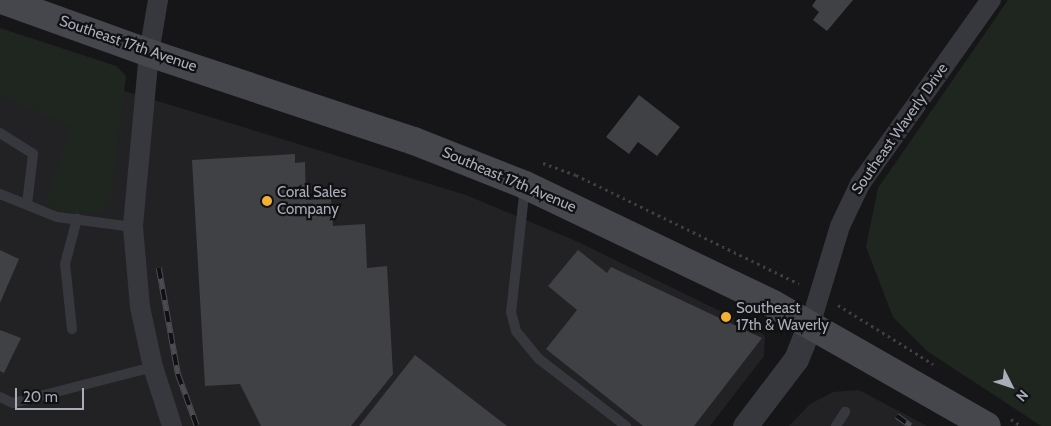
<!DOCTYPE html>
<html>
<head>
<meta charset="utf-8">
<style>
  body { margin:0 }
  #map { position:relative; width:1051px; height:426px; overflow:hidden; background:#161618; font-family:Cabin,sans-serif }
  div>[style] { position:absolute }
  .built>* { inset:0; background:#222225 }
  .green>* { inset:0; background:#1e261f }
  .building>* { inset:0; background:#404145 }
  .path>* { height:3px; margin-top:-1.5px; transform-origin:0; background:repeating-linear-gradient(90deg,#3d3f44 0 2.5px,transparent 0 6.5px) }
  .service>* { height:10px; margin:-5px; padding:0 5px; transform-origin:5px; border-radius:5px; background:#37383d }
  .minor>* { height:20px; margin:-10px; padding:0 10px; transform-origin:10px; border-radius:10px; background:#37383d }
  .tertiary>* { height:25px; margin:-12.5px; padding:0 12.5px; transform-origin:12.5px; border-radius:12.5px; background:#37383d }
  .secondary>* { height:28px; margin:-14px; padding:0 14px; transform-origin:14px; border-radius:14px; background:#45474d }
  .rail>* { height:5.5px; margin-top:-2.75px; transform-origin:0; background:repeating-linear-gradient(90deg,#111113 0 11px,#4a4c52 0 22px); box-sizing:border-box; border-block:1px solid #4a4c52 }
  .dots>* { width:14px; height:14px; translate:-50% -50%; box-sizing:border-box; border:2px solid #111113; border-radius:50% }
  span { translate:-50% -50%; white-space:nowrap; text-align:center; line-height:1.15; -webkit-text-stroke:4.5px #111113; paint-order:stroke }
  .street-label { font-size:15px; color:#a8adb8 }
  .poi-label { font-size:15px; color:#a8adb8 }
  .left { translate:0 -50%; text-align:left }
  .north { position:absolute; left:986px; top:361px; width:50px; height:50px; -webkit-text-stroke:4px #111113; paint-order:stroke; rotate:131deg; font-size:14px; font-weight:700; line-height:20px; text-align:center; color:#a8adb8 }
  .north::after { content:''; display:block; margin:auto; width:18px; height:22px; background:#a8adb8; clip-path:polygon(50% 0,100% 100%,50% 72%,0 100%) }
  .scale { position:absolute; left:15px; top:388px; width:69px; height:22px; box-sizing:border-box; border:2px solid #a8adb8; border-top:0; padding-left:6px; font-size:15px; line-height:18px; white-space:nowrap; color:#a8adb8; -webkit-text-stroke:4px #111113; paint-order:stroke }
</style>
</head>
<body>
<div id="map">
  <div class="built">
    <i style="clip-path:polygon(0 46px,105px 85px,466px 195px,576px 241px,753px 327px,765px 336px,764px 356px,710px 426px,0 426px)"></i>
    <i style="clip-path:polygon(859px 390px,927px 426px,789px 426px,810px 404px,833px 392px)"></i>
  </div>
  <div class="green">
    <i style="clip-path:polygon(1008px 0,1051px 0,1051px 426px,1041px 426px,927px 351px,893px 317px,866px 247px,878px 188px)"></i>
    <i style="clip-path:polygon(0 28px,116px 66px,126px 76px,111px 198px,101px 212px,63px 212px,45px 204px,70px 126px,0 95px)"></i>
  </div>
  <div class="building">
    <i style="clip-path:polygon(816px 0,853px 0,827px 31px,813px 20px,819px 12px,812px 6px)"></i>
    <i style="clip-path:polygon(639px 95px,680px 127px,657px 156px,638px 142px,629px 154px,606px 137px)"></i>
    <i style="clip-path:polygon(295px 154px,295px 163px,305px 162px,306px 200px,331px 199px,333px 226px,365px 224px,367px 268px,387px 266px,393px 374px,351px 426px,261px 426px,240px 384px,205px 386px,192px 160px)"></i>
    <i style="clip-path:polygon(0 250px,19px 259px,0 303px)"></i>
    <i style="clip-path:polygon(578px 250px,607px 273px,611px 267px,762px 338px,694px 426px,643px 426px,546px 349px,577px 310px,548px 286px)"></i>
    <i style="clip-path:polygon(0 330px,21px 338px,4px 373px,0 371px)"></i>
    <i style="clip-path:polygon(415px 355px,507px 426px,359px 426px)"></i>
  </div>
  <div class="path">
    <i style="left:543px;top:163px;width:35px;rotate:20deg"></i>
    <i style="left:576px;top:175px;width:248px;rotate:26deg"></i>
    <i style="left:838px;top:305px;width:112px;rotate:31.8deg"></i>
    <i style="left:1011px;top:419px;width:12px;rotate:35deg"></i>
  </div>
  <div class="service">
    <i style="left:0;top:133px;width:39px;rotate:32deg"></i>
    <i style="left:33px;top:154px;width:50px;rotate:96.8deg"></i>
    <i style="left:525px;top:186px;width:127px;rotate:96.3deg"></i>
    <i style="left:511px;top:312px;width:20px;rotate:75deg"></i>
    <i style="left:516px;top:331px;width:36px;rotate:51deg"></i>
    <i style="left:539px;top:359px;width:110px;rotate:37.6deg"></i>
    <i style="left:0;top:194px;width:61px;rotate:22deg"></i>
    <i style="left:57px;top:217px;width:77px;rotate:7.5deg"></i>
    <i style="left:72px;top:329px;width:65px;rotate:-96.1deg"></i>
    <i style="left:65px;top:264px;width:47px;rotate:-75.1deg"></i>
    <i style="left:0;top:397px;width:14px;rotate:25deg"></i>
    <i style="left:13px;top:403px;width:145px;rotate:-14.4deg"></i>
    <i style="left:836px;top:426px;width:17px;rotate:-57deg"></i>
  </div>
  <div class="minor">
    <i style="left:158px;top:0;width:54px;rotate:99.6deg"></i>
    <i style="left:149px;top:53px;width:175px;rotate:95.3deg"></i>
    <i style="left:133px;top:227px;width:80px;rotate:85deg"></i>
    <i style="left:140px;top:307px;width:61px;rotate:77.8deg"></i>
    <i style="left:153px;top:367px;width:62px;rotate:72.1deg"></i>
    <i style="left:810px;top:325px;width:103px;rotate:-73.1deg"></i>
    <i style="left:840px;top:226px;width:47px;rotate:-64.5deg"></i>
    <i style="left:860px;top:184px;width:226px;rotate:-54.6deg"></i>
  </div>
  <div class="tertiary">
    <i style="left:745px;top:426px;width:84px;rotate:-52.7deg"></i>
    <i style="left:796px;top:359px;width:37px;rotate:-68deg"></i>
  </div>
  <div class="secondary">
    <i style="left:2px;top:0;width:156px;rotate:19.8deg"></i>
    <i style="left:149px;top:53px;width:279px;rotate:18.4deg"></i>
    <i style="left:414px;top:141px;width:119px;rotate:21.6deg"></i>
    <i style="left:525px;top:185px;width:275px;rotate:25.6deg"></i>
    <i style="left:773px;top:304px;width:246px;rotate:29.7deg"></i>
  </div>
  <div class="rail">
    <i style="left:159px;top:268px;width:108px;rotate:79.8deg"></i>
    <i style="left:178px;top:374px;width:55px;rotate:69.9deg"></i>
    <i style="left:897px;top:416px;width:17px;rotate:36deg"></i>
  </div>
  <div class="dots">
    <i style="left:267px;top:201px;background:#f2b134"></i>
    <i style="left:726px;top:317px;background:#f2b134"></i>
  </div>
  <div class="street-label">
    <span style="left:128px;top:44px;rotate:19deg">Southeast 17th Avenue</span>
    <span style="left:900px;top:129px;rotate:-55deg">Southeast Waverly Drive</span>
    <span style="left:509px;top:180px;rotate:23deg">Southeast 17th Avenue</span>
  </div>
  <div class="poi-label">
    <span class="left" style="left:277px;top:201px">Coral Sales<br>Company</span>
    <span class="left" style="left:736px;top:317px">Southeast<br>17th &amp; Waverly</span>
  </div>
  <div class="north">N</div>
  <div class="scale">20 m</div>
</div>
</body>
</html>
